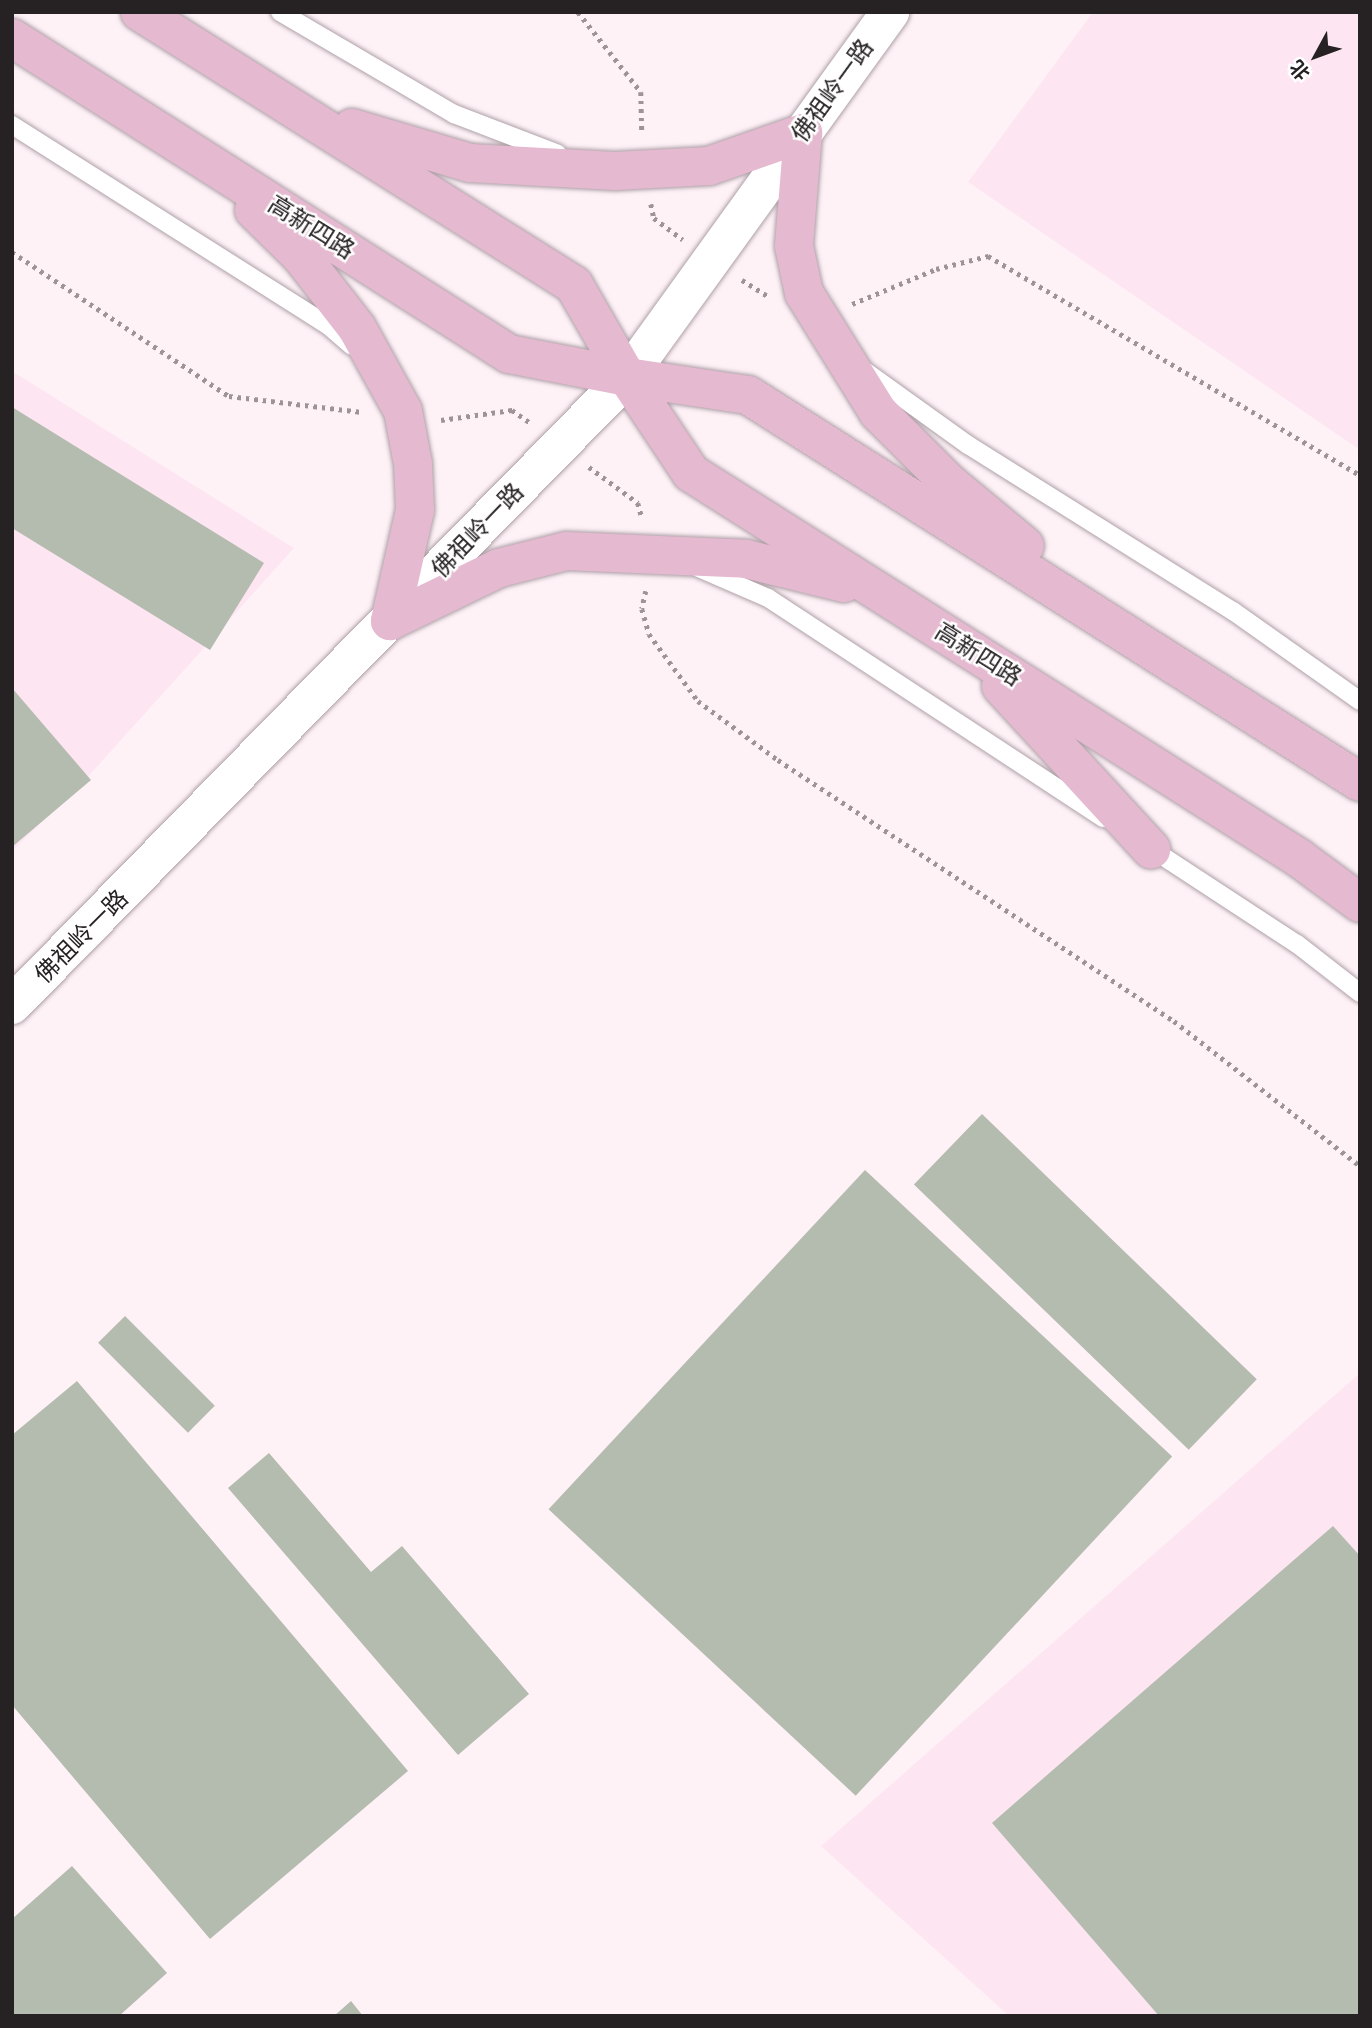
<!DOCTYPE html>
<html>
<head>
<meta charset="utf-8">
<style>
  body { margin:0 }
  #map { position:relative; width:1372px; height:2028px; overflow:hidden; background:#fef2f7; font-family:"Fira Sans","Noto Sans SC",sans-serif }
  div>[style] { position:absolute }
  .built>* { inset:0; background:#fde6f1 }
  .building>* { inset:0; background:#b4bbaf; transform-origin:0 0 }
  .path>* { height:4.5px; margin-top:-2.25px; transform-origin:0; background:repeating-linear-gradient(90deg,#9d9497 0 3.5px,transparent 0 8.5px) }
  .roads { filter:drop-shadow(0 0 2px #aea0a7) drop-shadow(0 0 2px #aea0a7) }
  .service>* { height:18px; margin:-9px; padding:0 9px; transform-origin:9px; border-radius:9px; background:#fff }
  .tertiary>* { height:38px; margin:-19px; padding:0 19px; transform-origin:19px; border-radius:19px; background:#fff }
  .primary>* { height:38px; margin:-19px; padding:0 19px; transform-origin:19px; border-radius:19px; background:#e5b9d0 }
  span { translate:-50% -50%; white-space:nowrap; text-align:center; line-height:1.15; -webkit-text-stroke:5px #fff; paint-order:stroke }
  .street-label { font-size:24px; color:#262123 }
  .frame { position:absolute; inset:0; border:14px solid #262123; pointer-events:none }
  .north { position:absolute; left:1281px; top:21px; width:70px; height:70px; -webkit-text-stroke:5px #fff; paint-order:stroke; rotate:229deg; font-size:19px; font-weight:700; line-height:28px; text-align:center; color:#262123 }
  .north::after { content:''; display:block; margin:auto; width:24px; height:32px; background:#262123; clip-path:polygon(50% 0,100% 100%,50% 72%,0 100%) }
</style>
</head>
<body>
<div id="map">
  <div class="built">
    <i style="clip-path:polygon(1093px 12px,1360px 12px,1360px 450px,968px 182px)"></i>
    <i style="clip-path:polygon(12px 371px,294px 548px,85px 780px,12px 851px)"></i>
    <i style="clip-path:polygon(1360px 1373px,1360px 2016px,1009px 2016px,821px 1846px)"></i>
  </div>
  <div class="building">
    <i style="clip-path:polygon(12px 407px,264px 563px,210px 650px,12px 528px)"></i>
    <i style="clip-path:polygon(12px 688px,91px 780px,12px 847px)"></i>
    <i style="left:982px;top:1114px;width:382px;height:98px;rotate:44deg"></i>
    <i style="left:865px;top:1170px;width:420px;height:464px;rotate:43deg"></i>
    <i style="left:125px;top:1316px;width:127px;height:38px;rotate:45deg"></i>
    <i style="clip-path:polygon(77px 1381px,408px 1771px,210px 1939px,12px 1705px,12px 1435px)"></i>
    <i style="clip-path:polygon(269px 1453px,371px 1572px,402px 1546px,529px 1694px,458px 1755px,228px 1488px)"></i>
    <i style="clip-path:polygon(1333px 1526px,1360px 1556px,1360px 2016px,1159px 2016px,992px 1823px)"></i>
    <i style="clip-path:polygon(72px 1866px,167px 1973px,119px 2016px,12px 2016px,12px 1919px)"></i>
    <i style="clip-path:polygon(351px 2001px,363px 2016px,334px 2016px)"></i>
  </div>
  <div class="path">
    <i style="left:578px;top:12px;width:102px;rotate:51.8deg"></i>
    <i style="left:641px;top:92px;width:41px;rotate:88.6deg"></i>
    <i style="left:651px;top:204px;width:14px;rotate:78deg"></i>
    <i style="left:654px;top:218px;width:36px;rotate:37deg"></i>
    <i style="left:12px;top:252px;width:260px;rotate:33.6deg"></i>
    <i style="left:229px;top:396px;width:134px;rotate:6.9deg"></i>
    <i style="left:742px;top:280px;width:31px;rotate:32deg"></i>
    <i style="left:852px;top:304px;width:91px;rotate:-22.6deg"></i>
    <i style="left:936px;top:269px;width:54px;rotate:-14deg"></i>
    <i style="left:988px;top:256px;width:432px;rotate:30.5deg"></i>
    <i style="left:441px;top:420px;width:72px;rotate:-8deg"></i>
    <i style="left:512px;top:410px;width:24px;rotate:35deg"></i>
    <i style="left:589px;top:467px;width:61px;rotate:36.3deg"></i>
    <i style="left:638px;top:503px;width:16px;rotate:75deg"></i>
    <i style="left:646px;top:591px;width:18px;rotate:103deg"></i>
    <i style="left:642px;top:609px;width:26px;rotate:74deg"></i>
    <i style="left:649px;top:634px;width:83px;rotate:53.8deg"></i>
    <i style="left:698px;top:701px;width:99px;rotate:36.4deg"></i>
    <i style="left:778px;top:760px;width:474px;rotate:33.4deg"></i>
    <i style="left:1174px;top:1021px;width:236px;rotate:37.9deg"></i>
  </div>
  <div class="roads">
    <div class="service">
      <i style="left:280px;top:12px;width:202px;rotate:30.4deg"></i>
      <i style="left:454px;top:114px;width:111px;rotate:21deg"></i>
      <i style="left:12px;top:125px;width:375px;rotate:32.4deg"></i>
      <i style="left:329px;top:326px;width:30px;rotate:41deg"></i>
      <i style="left:865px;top:371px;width:127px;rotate:35.7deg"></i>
      <i style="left:968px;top:445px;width:313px;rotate:32.1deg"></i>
      <i style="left:1233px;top:611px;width:156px;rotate:35.3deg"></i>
      <i style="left:699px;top:568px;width:75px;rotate:23.5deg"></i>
      <i style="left:768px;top:598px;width:401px;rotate:33.3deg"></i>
      <i style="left:1147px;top:846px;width:179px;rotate:33.2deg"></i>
      <i style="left:1297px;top:944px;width:80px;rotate:37.9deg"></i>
    </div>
    <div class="tertiary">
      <i style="left:12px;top:1005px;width:879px;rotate:-45.6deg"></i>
      <i style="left:627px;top:377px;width:450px;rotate:-54.2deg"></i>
    </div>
    <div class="primary">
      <i style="left:140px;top:12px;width:513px;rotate:32.17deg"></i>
      <i style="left:574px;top:285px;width:106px;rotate:60.1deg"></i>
      <i style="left:627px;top:377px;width:122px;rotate:8.5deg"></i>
      <i style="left:748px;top:395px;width:724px;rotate:32.31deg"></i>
      <i style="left:12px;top:38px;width:589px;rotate:32.45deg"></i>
      <i style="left:509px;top:354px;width:120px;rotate:11deg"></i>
      <i style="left:627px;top:377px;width:115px;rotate:56.3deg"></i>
      <i style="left:691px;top:473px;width:720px;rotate:32.34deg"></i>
      <i style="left:1299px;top:858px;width:76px;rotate:36.4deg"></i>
      <i style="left:352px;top:128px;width:123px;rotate:16.5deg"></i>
      <i style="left:470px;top:163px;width:145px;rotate:3.2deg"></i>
      <i style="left:615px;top:171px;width:94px;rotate:-3deg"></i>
      <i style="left:709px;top:166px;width:100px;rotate:-19.3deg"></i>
      <i style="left:803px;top:133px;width:113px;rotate:94.6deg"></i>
      <i style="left:794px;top:246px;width:48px;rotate:78deg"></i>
      <i style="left:804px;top:293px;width:140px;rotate:58.1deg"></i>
      <i style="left:878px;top:412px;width:102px;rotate:45deg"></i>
      <i style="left:950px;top:484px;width:97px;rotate:39.6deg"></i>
      <i style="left:254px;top:210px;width:66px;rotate:44.4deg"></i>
      <i style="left:301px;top:256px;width:91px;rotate:52.1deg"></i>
      <i style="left:357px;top:328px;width:95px;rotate:61deg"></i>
      <i style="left:403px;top:411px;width:54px;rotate:79.3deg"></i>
      <i style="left:413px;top:464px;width:46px;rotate:87.5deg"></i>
      <i style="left:415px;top:510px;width:114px;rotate:102.7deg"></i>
      <i style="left:390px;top:621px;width:121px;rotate:-25.9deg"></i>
      <i style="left:499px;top:568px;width:69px;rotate:-14.2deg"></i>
      <i style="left:566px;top:551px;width:180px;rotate:2.5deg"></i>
      <i style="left:746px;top:559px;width:101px;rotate:13.8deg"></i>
      <i style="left:1001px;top:686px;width:222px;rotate:47.4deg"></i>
    </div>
  </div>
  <div class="street-label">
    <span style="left:833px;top:91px;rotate:-54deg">佛祖岭一路</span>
    <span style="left:311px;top:228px;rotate:32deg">高新四路</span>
    <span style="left:478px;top:531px;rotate:-46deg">佛祖岭一路</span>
    <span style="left:978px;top:655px;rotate:32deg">高新四路</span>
    <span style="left:82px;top:937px;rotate:-45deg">佛祖岭一路</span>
  </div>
  <div class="frame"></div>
  <div class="north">北</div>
</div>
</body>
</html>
